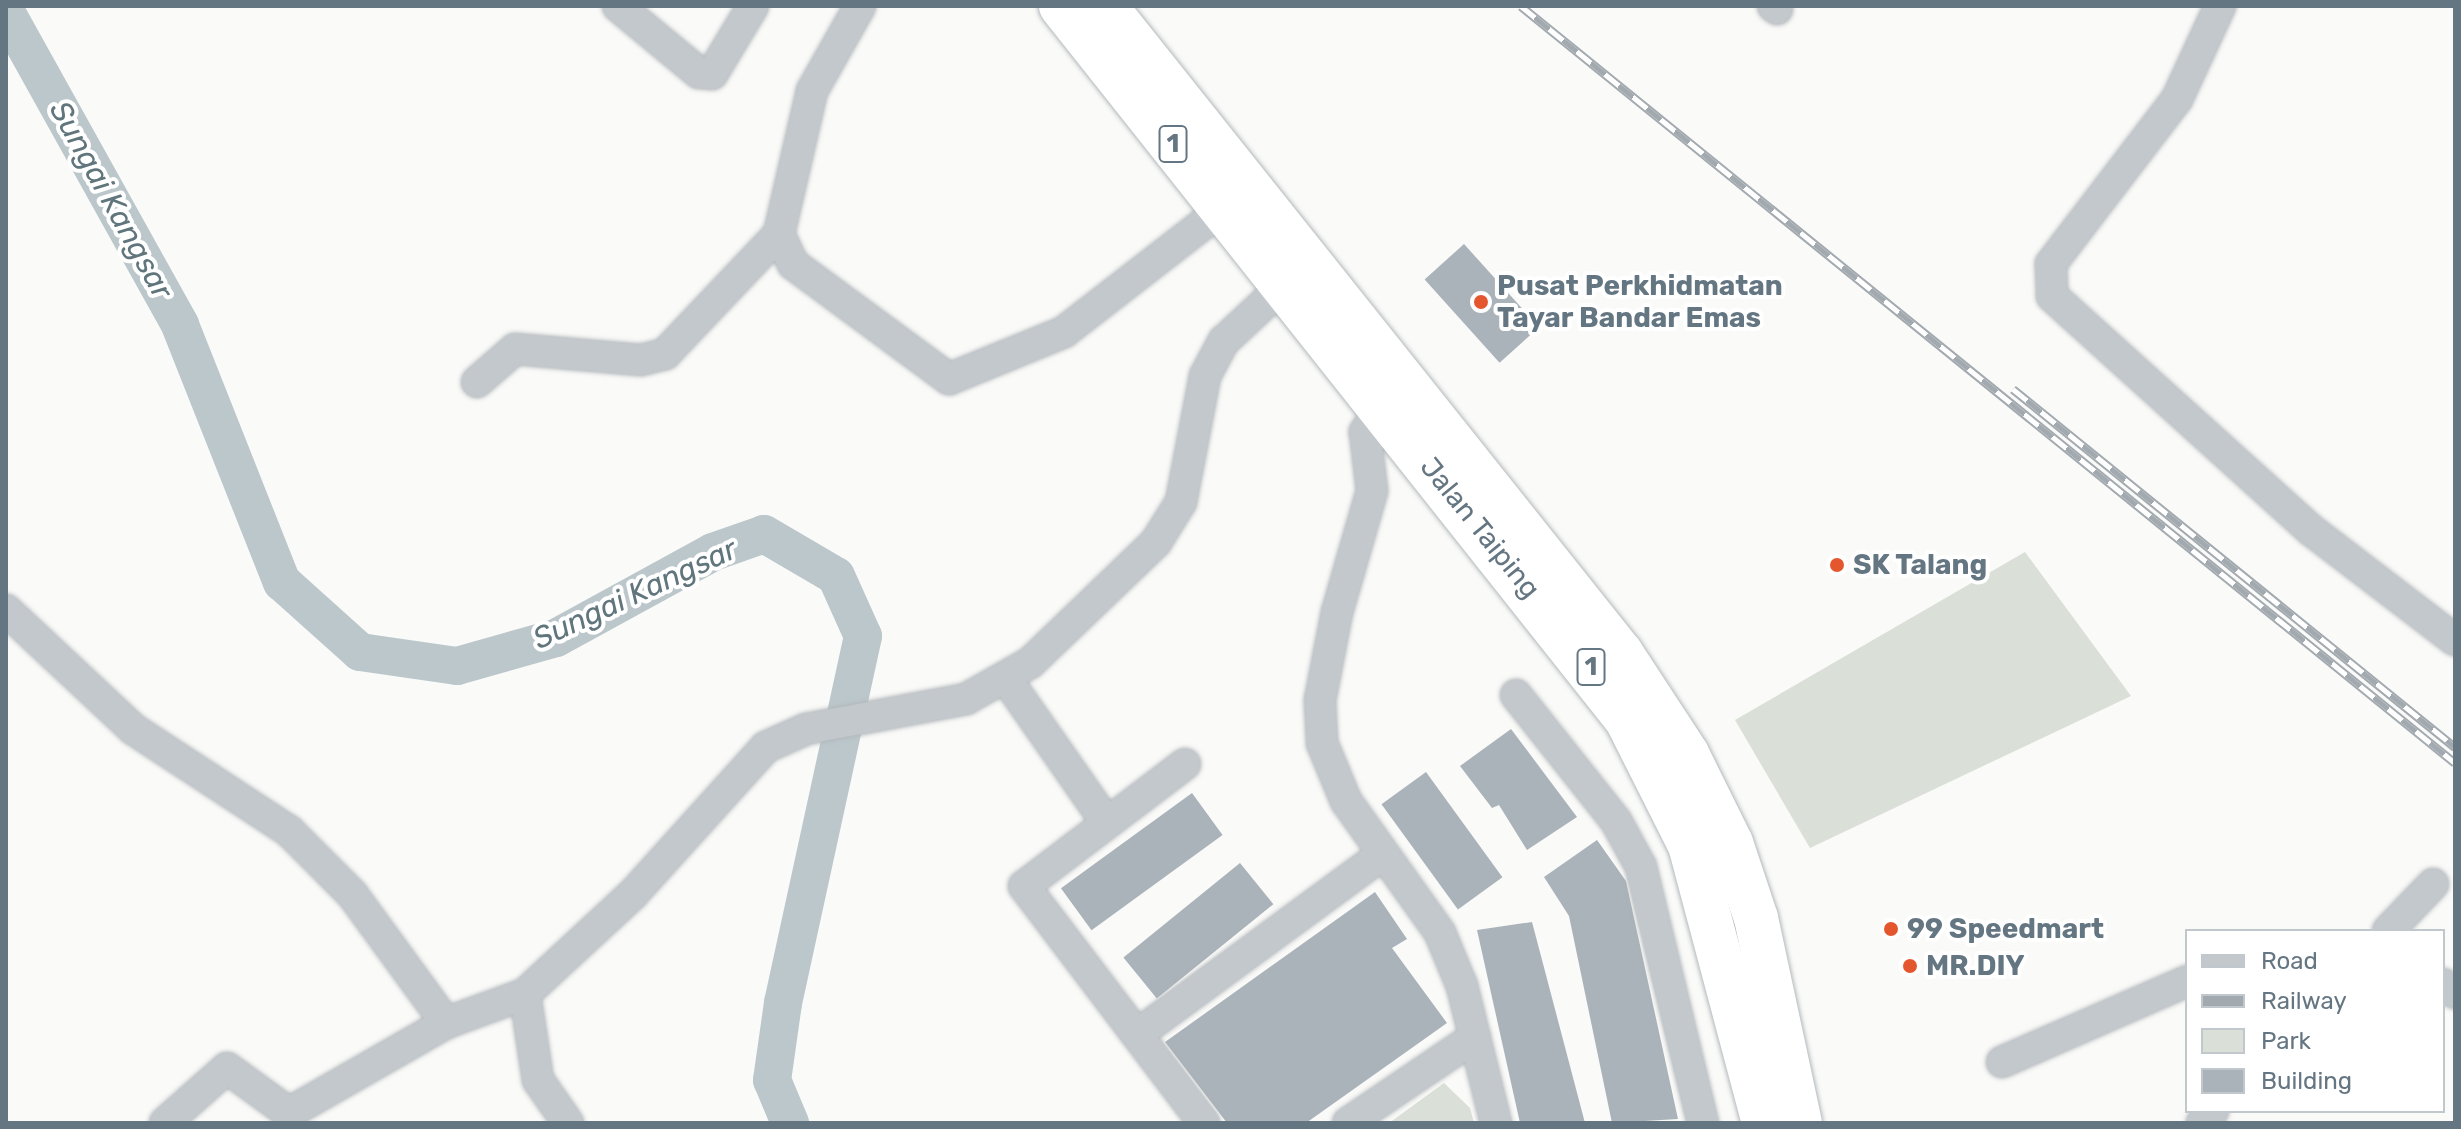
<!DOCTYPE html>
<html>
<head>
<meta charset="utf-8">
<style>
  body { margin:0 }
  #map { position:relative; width:2461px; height:1129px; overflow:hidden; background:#fafaf8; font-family:Rubik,sans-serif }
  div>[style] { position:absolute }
  .green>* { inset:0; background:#dadfd7 }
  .river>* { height:38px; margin:-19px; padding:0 19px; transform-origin:19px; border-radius:19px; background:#bbc7cb }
  .building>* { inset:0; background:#aab3b9; transform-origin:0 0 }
  .roads { filter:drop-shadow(0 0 2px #b4b9bd) drop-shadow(0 0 2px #b4b9bd) }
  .minor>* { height:30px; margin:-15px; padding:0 15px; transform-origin:15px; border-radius:15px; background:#c3c8cc }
  .highway>* { height:44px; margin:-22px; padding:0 22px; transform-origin:22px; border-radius:22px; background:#fff }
  .rail>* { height:9px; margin-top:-4.5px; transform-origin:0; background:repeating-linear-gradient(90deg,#fff 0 18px,#a2aab0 0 36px); box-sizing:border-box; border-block:2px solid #a2aab0 }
  .dots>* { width:22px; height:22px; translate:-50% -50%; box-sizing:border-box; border:4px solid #fff; border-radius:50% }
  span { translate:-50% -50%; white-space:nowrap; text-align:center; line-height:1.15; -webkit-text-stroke:8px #fff; paint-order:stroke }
  .shield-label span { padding:2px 6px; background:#fff; border:2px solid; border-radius:6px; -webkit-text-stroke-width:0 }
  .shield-label { font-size:26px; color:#657683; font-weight:700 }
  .poi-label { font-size:28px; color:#657683; font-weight:700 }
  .left { translate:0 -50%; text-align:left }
  .street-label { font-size:28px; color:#657683 }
  .water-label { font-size:30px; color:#60757c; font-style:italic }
  .frame { position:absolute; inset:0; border:8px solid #657683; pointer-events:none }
  .legend { position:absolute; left:2185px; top:929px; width:260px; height:184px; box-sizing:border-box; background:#fff; border:2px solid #c1c8cd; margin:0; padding:10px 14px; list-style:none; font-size:24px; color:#657683 }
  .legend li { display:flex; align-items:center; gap:16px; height:40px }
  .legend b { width:40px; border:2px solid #c1c8cd }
</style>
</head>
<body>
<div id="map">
  <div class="green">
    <i style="clip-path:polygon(2025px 552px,2131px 696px,1810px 848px,1735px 720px)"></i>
    <i style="clip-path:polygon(1444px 1083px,1470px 1108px,1474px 1123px,1389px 1123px)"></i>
  </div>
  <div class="river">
    <i style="left:6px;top:12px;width:358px;rotate:60.9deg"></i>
    <i style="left:180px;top:325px;width:277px;rotate:68.4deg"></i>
    <i style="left:282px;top:582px;width:105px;rotate:41.9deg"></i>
    <i style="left:360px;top:652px;width:98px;rotate:8.2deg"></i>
    <i style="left:457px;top:666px;width:103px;rotate:-15.8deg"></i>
    <i style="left:556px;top:638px;width:179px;rotate:-28.7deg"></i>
    <i style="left:713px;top:552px;width:54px;rotate:-19.4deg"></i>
    <i style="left:764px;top:534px;width:83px;rotate:30.3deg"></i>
    <i style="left:836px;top:576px;width:66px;rotate:65.8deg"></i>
    <i style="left:863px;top:636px;width:376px;rotate:102.3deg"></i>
    <i style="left:783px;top:1003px;width:78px;rotate:98.1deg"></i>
    <i style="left:772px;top:1080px;width:47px;rotate:67.3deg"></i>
  </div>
  <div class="building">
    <i style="left:1464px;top:244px;width:112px;height:53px;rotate:48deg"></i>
    <i style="clip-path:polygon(1511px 729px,1577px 817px,1527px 850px,1499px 805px,1492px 808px,1460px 766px)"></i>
    <i style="left:1426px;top:772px;width:130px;height:55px;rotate:54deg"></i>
    <i style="left:1192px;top:793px;width:52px;height:162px;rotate:54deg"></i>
    <i style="clip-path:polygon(1597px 840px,1626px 881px,1678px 1119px,1612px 1123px,1569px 916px,1544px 877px)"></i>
    <i style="left:1240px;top:863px;width:53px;height:150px;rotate:51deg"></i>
    <i style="clip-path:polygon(1375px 892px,1407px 939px,1392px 948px,1447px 1023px,1306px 1123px,1227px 1123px,1165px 1042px)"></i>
    <i style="clip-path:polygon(1532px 922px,1585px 1123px,1520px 1123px,1477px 930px)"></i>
  </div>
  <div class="roads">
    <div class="minor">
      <i style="left:618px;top:6px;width:105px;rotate:39.6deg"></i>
      <i style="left:699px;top:73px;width:13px;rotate:4deg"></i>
      <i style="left:712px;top:74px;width:79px;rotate:-58.9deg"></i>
      <i style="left:860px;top:6px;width:98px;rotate:119.5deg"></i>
      <i style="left:812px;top:91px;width:147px;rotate:103deg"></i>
      <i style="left:779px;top:234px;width:33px;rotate:65deg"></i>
      <i style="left:793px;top:264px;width:194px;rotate:36.4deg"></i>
      <i style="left:949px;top:379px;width:124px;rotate:-22.2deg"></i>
      <i style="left:1064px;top:332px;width:202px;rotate:-37.8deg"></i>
      <i style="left:1773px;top:6px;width:5px;rotate:37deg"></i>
      <i style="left:2220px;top:6px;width:102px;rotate:114.8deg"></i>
      <i style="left:2177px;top:99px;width:208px;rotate:127.4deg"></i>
      <i style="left:2051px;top:264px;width:32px;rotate:88deg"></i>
      <i style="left:2052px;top:296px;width:349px;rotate:42.1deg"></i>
      <i style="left:2311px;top:530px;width:181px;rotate:37.4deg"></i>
      <i style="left:477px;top:382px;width:50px;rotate:-41deg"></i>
      <i style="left:515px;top:349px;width:126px;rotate:5deg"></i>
      <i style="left:641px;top:360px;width:25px;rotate:-14deg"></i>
      <i style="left:665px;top:354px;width:166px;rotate:-46.5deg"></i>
      <i style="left:1383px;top:406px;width:32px;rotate:125deg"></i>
      <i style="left:1365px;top:432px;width:59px;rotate:83.2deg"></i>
      <i style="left:1372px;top:491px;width:126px;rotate:106.1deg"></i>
      <i style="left:1337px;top:612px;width:90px;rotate:100.9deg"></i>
      <i style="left:1320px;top:700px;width:43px;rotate:87.3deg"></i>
      <i style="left:1322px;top:743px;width:63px;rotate:67.5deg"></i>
      <i style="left:1346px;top:801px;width:162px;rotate:54.5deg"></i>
      <i style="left:1440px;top:933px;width:57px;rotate:67.5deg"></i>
      <i style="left:1462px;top:986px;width:141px;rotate:76.1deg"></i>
      <i style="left:6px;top:610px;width:174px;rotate:43.1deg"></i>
      <i style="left:133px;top:729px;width:186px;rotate:33.2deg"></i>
      <i style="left:289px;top:831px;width:89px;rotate:45deg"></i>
      <i style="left:352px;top:894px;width:160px;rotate:53.9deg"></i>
      <i style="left:446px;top:1023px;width:181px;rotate:150.2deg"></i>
      <i style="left:1005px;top:677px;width:177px;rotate:55.1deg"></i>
      <i style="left:1516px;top:695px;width:161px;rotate:51.6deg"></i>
      <i style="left:1616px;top:821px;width:52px;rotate:61.5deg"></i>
      <i style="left:1641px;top:867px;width:263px;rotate:76.4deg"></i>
      <i style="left:1185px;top:764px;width:202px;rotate:142.8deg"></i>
      <i style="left:1024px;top:886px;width:298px;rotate:52.8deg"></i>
      <i style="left:2388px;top:931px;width:65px;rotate:-46.2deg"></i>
      <i style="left:2443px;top:984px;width:15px;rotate:37deg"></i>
      <i style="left:446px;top:1023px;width:84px;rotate:-20.2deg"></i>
      <i style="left:1138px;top:1034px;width:304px;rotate:-36.3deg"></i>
      <i style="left:2002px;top:1062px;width:202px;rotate:-23.6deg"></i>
      <i style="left:165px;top:1123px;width:83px;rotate:-41.6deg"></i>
      <i style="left:227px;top:1068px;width:77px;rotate:36deg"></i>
      <i style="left:568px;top:1123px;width:52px;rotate:-124.9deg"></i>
      <i style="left:538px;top:1080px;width:87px;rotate:-98.6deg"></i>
      <i style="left:525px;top:994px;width:147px;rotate:-42.8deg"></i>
      <i style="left:633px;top:894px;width:198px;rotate:-47.9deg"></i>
      <i style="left:766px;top:747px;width:44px;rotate:-24.2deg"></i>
      <i style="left:806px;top:729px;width:163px;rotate:-10.6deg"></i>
      <i style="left:966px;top:699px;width:73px;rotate:-29.4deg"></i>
      <i style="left:1030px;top:663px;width:175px;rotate:-43.8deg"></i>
      <i style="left:1156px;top:542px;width:47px;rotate:-58deg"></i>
      <i style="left:1181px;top:502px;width:128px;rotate:-79.2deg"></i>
      <i style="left:1205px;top:376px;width:40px;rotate:-62deg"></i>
      <i style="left:1224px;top:341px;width:98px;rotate:-42.9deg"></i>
      <i style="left:1348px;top:1123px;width:153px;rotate:-34.1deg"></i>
      <i style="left:2202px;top:1123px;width:16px;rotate:-47deg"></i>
    </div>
    <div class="highway">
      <i style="left:1061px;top:6px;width:911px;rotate:51.6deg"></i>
      <i style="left:1627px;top:720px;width:140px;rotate:63.3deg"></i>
      <i style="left:1690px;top:845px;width:288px;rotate:75.1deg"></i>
      <i style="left:1105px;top:6px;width:828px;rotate:51.43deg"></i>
      <i style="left:1621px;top:653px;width:121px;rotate:56.8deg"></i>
      <i style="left:1687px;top:754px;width:99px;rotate:63.7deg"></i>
      <i style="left:1731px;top:843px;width:79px;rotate:71.6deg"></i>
      <i style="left:1756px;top:918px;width:210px;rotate:77.9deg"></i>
    </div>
  </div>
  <div class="rail">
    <i style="left:1521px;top:6px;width:1202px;rotate:39.02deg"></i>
    <i style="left:2013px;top:389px;width:569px;rotate:39.01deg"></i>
  </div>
  <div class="dots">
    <i style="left:1481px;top:302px;background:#e4572e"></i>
    <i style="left:1837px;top:565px;background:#e4572e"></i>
    <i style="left:1891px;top:929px;background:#e4572e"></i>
    <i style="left:1910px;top:966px;background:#e4572e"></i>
  </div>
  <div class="shield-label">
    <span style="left:1173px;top:144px">1</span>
    <span style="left:1591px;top:667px">1</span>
  </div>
  <div class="poi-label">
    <span class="left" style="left:1497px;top:302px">Pusat Perkhidmatan<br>Tayar Bandar Emas</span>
    <span class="left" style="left:1853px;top:565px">SK Talang</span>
    <span class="left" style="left:1907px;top:929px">99 Speedmart</span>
    <span class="left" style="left:1926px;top:966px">MR.DIY</span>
  </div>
  <div class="street-label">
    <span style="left:1480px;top:528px;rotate:51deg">Jalan Taiping</span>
  </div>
  <div class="water-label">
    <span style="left:111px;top:200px;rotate:61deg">Sungai Kangsar</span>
    <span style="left:635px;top:594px;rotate:-25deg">Sungai Kangsar</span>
  </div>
  <div class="frame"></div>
  <ul class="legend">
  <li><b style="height:10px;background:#c3c8cc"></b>Road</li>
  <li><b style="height:10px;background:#a2aab0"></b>Railway</li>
  <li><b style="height:22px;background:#dadfd7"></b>Park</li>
  <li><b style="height:22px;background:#aab3b9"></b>Building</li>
  </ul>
</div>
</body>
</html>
